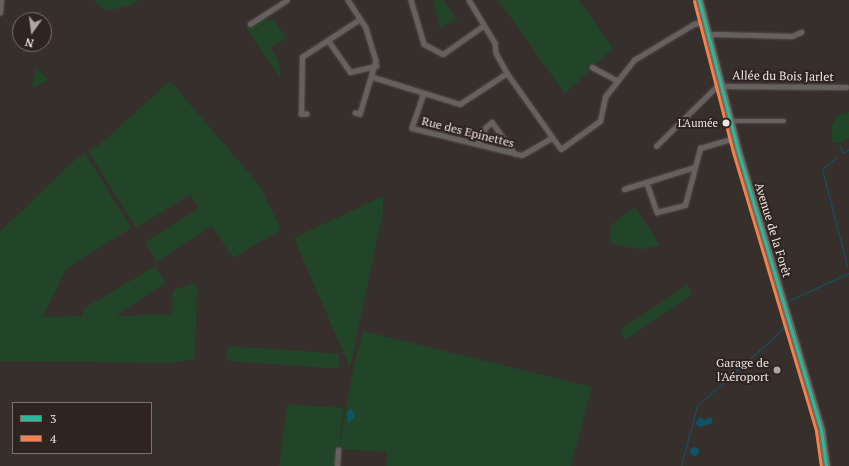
<!DOCTYPE html>
<html>
<head>
<meta charset="utf-8">
<style>
  body { margin:0 }
  #map { position:relative; width:849px; height:466px; overflow:hidden; background:#362f2c; font-family:"PT Serif",serif }
  div>[style] { position:absolute }
  .green>* { inset:0; background:#224429; transform-origin:0 0 }
  .water>* { inset:0; background:#0e5469 }
  .round { border-radius:50% }
  .stream>* { height:1px; margin:-0.5px; padding:0 0.5px; transform-origin:0.5px; border-radius:0.5px; background:#0e5469 }
  .roads { filter:drop-shadow(0 0 1px #534d4b) drop-shadow(0 0 1px #534d4b) }
  .minor>* { height:4.5px; margin:-2.25px; padding:0 2.25px; transform-origin:2.25px; border-radius:2.25px; background:#66615f }
  .primary>* { height:7px; margin:-3.5px; padding:0 3.5px; transform-origin:3.5px; border-radius:3.5px; background:#736a66 }
  .bus-1>* { height:3px; margin:-1.5px; padding:0 1.5px; transform-origin:1.5px; border-radius:1.5px; background:#2db898 }
  .bus-2>* { height:3px; margin:-1.5px; padding:0 1.5px; transform-origin:1.5px; border-radius:1.5px; background:#f78048 }
  .dots>* { width:11px; height:11px; translate:-50% -50%; box-sizing:border-box; border:2px solid #2f241f; border-radius:50% }
  span { translate:-50% -50%; white-space:nowrap; text-align:center; line-height:1.15; -webkit-text-stroke:4px #2f241f; paint-order:stroke }
  .bus-label { font-size:11px; color:#eee6e3 }
  .right { translate:-100% -50%; text-align:right }
  .street-label { font-size:12px; color:#eee6e3 }
  .poi-label { font-size:12px; color:#eee6e3 }
  .legend { position:absolute; left:12px; top:402px; width:140px; height:52px; box-sizing:border-box; background:#2f241f; border:1px solid #7b726d; margin:0; padding:5px 7px; list-style:none; font-size:12px; color:#eee6e3 }
  .legend li { display:flex; align-items:center; gap:8px; height:20px }
  .legend b { width:20px; border:1px solid #7b726d }
  .north { position:absolute; left:12px; top:12px; width:40px; height:40px; box-sizing:border-box; background:#2f241f; border:1px solid #7b726d; border-radius:50%; rotate:194deg; font-size:11px; font-weight:700; line-height:16px; text-align:center; color:#eee6e3 }
  .north::after { content:''; display:block; margin:auto; width:14px; height:18px; background:#aea6a3; clip-path:polygon(50% 0,100% 100%,50% 72%,0 100%) }
</style>
</head>
<body>
<div id="map">
  <div class="green">
    <i style="clip-path:polygon(93px 0,139px 0,129px 6px,106px 11px)"></i>
    <i style="clip-path:polygon(433px 0,443px 0,467px 34px,455px 19px,440px 29px)"></i>
    <i style="clip-path:polygon(498px 0,579px 0,613px 48px,565px 94px)"></i>
    <i style="clip-path:polygon(265px 16px,269px 21px,273px 19px,287px 38px,270px 47px,280px 65px,280px 78px,246px 28px)"></i>
    <i style="clip-path:polygon(36px 68px,49px 80px,32px 88px)"></i>
    <i style="clip-path:polygon(170px 81px,260px 186px,281px 230px,233px 258px,212px 226px,157px 262px,145px 242px,199px 208px,190px 195px,136px 228px,88px 151px,99px 145px)"></i>
    <i style="clip-path:polygon(849px 112px,849px 138px,842px 143px,832px 142px,832px 124px,838px 115px)"></i>
    <i style="clip-path:polygon(85px 153px,131px 228px,66px 269px,43px 317px,83px 316px,83px 309px,155px 266px,166px 283px,116px 316px,171px 314px,173px 290px,195px 283px,197px 287px,195px 359px,172px 363px,0 361px,0 232px,70px 164px)"></i>
    <i style="clip-path:polygon(383px 196px,383px 212px,350px 368px,294px 238px)"></i>
    <i style="clip-path:polygon(635px 207px,660px 245px,646px 249px,630px 248px,610px 243px,611px 225px)"></i>
    <i style="left:687px;top:285px;width:11px;height:81px;rotate:56deg"></i>
    <i style="clip-path:polygon(363px 331px,592px 387px,571px 466px,386px 466px,387px 452px,339px 449px,353px 369px)"></i>
    <i style="left:228px;top:346px;width:112px;height:15px;rotate:4deg"></i>
    <i style="clip-path:polygon(287px 404px,344px 408px,336px 466px,279px 466px)"></i>
  </div>
  <div class="water">
    <i style="clip-path:polygon(351px 408px,355px 416px,348px 424px,347px 413px)"></i>
    <i style="clip-path:polygon(700px 417px,705px 420px,711px 417px,713px 423px,700px 427px,695px 424px)"></i>
    <i class="round" style="left:689.5px;top:446.5px;width:9px;height:9px"></i>
  </div>
  <div class="stream">
    <i style="left:839px;top:145px;width:9px;rotate:63deg"></i>
    <i style="left:843px;top:153px;width:7px;rotate:-34deg"></i>
    <i style="left:837px;top:157px;width:19px;rotate:141deg"></i>
    <i style="left:822px;top:169px;width:100px;rotate:75.5deg"></i>
    <i style="left:788px;top:301px;width:67px;rotate:-24.7deg"></i>
    <i style="left:681px;top:466px;width:62px;rotate:-75.1deg"></i>
    <i style="left:697px;top:406px;width:113px;rotate:-41.8deg"></i>
    <i style="left:781px;top:331px;width:8px;rotate:-67deg"></i>
    <i style="left:784px;top:324px;width:9px;rotate:-103deg"></i>
  </div>
  <div class="roads">
    <div class="minor">
      <i style="left:348px;top:0;width:33px;rotate:57deg"></i>
      <i style="left:366px;top:28px;width:34px;rotate:73deg"></i>
      <i style="left:376px;top:61px;width:55px;rotate:106.8deg"></i>
      <i style="left:360px;top:114px;width:5px;rotate:-169deg"></i>
      <i style="left:411px;top:0;width:46px;rotate:73.5deg"></i>
      <i style="left:424px;top:44px;width:21px;rotate:28deg"></i>
      <i style="left:443px;top:54px;width:49px;rotate:-35deg"></i>
      <i style="left:469px;top:0;width:50px;rotate:58.8deg"></i>
      <i style="left:495px;top:43px;width:10px;rotate:84deg"></i>
      <i style="left:496px;top:53px;width:23px;rotate:61deg"></i>
      <i style="left:507px;top:73px;width:93px;rotate:54.6deg"></i>
      <i style="left:561px;top:149px;width:48px;rotate:-35.7deg"></i>
      <i style="left:600px;top:121px;width:25px;rotate:-78deg"></i>
      <i style="left:605px;top:97px;width:47px;rotate:-51.9deg"></i>
      <i style="left:634px;top:60px;width:70px;rotate:-31deg"></i>
      <i style="left:694px;top:24px;width:10px;rotate:-11deg"></i>
      <i style="left:0;top:13px;width:13px;rotate:-86deg"></i>
      <i style="left:250px;top:24px;width:44px;rotate:-33deg"></i>
      <i style="left:708px;top:36px;width:7px;rotate:-16deg"></i>
      <i style="left:715px;top:34px;width:77px;rotate:1.5deg"></i>
      <i style="left:792px;top:36px;width:10px;rotate:-24deg"></i>
      <i style="left:328px;top:40px;width:39px;rotate:55deg"></i>
      <i style="left:350px;top:72px;width:27px;rotate:-13deg"></i>
      <i style="left:592px;top:67px;width:27px;rotate:28deg"></i>
      <i style="left:373px;top:77px;width:91px;rotate:17.2deg"></i>
      <i style="left:460px;top:104px;width:56px;rotate:-33.4deg"></i>
      <i style="left:720px;top:86px;width:126px;rotate:0.5deg"></i>
      <i style="left:424px;top:93px;width:37px;rotate:109deg"></i>
      <i style="left:412px;top:128px;width:113px;rotate:13.8deg"></i>
      <i style="left:522px;top:155px;width:34px;rotate:-30deg"></i>
      <i style="left:307px;top:114px;width:6px;rotate:180deg"></i>
      <i style="left:301px;top:114px;width:57px;rotate:-89deg"></i>
      <i style="left:302px;top:57px;width:69px;rotate:-33.2deg"></i>
      <i style="left:729px;top:121px;width:55px"></i>
      <i style="left:478px;top:144px;width:17px;rotate:-66deg"></i>
      <i style="left:485px;top:128px;width:9px;rotate:-41deg"></i>
      <i style="left:492px;top:122px;width:39px;rotate:54deg"></i>
      <i style="left:656px;top:146px;width:90px;rotate:-44.5deg"></i>
      <i style="left:647px;top:183px;width:31px;rotate:71deg"></i>
      <i style="left:657px;top:212px;width:29px;rotate:-14deg"></i>
      <i style="left:685px;top:205px;width:39px;rotate:-75deg"></i>
      <i style="left:624px;top:189px;width:74px;rotate:-17.2deg"></i>
      <i style="left:695px;top:167px;width:20px;rotate:-75deg"></i>
      <i style="left:700px;top:148px;width:35px;rotate:-16deg"></i>
      <i style="left:337px;top:466px;width:16px;rotate:-86deg"></i>
    </div>
    <div class="primary">
      <i style="left:699px;top:0;width:156px;rotate:75.5deg"></i>
      <i style="left:738px;top:151px;width:291px;rotate:73.4deg"></i>
      <i style="left:821px;top:430px;width:36px;rotate:82deg"></i>
    </div>
  </div>
  <div class="bus-1">
    <i style="left:699px;top:0;width:156px;rotate:75.5deg"></i>
    <i style="left:738px;top:151px;width:291px;rotate:73.4deg"></i>
    <i style="left:821px;top:430px;width:36px;rotate:82deg"></i>
  </div>
  <div class="bus-2">
    <i style="left:694px;top:1px;width:156px;rotate:75.5deg"></i>
    <i style="left:733px;top:152px;width:291px;rotate:73.4deg"></i>
    <i style="left:816px;top:431px;width:35px;rotate:82deg"></i>
  </div>
  <div class="dots">
    <i style="left:726px;top:123px;background:#eee6e3"></i>
    <i style="left:777px;top:370px;background:#aea6a3"></i>
  </div>
  <div class="bus-label">
    <span class="right" style="left:718px;top:123px">L'Aumée</span>
  </div>
  <div class="street-label">
    <span style="left:783px;top:76px;rotate:1deg">Allée du Bois Jarlet</span>
    <span style="left:468px;top:132px;rotate:14deg">Rue des Epinettes</span>
    <span style="left:773px;top:230px;rotate:73deg">Avenue de la Forêt</span>
  </div>
  <div class="poi-label">
    <span class="right" style="left:769px;top:370px">Garage de<br>l'Aéroport</span>
  </div>
  <ul class="legend">
  <li><b style="height:5px;background:#2db898"></b>3</li>
  <li><b style="height:5px;background:#f78048"></b>4</li>
  </ul>
  <div class="north">N</div>
</div>
</body>
</html>
